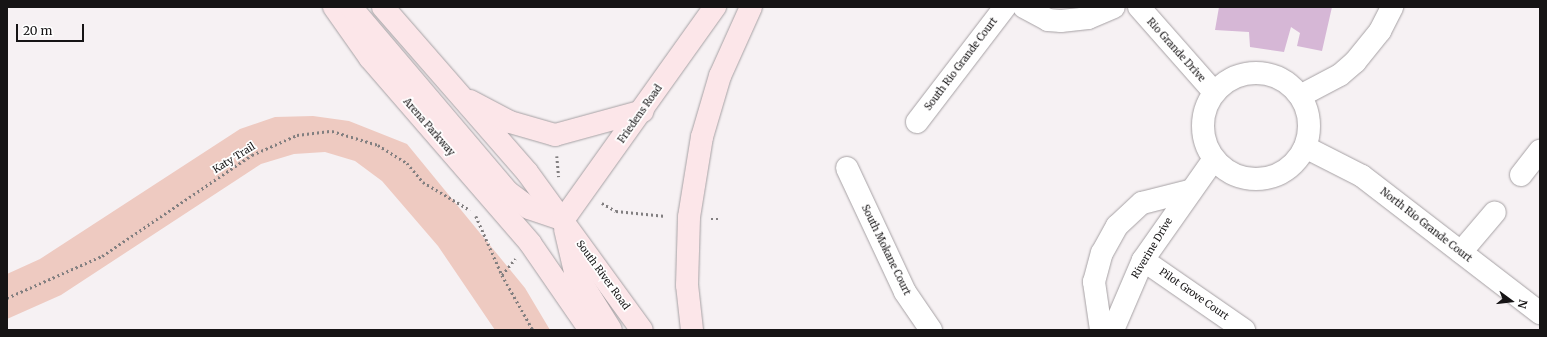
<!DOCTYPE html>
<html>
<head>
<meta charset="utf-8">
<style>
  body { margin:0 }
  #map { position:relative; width:1547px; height:337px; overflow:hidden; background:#f6f1f3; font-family:Merriweather,serif }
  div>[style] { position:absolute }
  .green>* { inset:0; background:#eecac1 }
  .building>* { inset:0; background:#d6b7d6 }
  .path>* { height:2.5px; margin-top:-1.25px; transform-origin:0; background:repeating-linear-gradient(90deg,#827f80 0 2px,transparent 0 5px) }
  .roads { filter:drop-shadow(0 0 1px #a6a1a4) drop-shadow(0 0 1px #a6a1a4) }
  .minor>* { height:22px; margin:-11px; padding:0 11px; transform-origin:11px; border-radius:11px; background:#fff }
  .minor>.ring { margin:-11px; padding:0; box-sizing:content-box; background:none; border:22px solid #fff; border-radius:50% }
  .secondary>* { height:22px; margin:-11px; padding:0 11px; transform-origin:11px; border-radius:11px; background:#fce6e9 }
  span { translate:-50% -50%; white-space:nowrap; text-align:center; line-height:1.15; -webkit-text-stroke:3.5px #fff; paint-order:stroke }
  .street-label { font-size:10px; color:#161415 }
  .frame { position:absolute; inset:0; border:8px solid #161415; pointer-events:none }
  .north { position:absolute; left:1491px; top:281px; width:40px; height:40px; -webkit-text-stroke:3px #fff; paint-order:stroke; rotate:105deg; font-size:11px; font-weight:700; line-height:16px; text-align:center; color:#161415 }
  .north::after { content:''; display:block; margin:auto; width:14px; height:18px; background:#161415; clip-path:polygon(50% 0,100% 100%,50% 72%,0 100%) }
  .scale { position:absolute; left:16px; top:24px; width:68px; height:18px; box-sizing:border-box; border:2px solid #161415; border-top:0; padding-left:5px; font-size:12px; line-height:14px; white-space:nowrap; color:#161415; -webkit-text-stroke:3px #fff; paint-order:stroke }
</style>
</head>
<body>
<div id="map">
  <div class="green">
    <i style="clip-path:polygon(313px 116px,349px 121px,407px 144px,525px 288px,550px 330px,495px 330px,438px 246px,382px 181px,355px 161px,325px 152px,294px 154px,261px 164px,61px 295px,7px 319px,7px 274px,40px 259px,240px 129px,275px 117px)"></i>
  </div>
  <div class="building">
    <i style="clip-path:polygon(1219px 7px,1332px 7px,1322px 51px,1297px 46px,1300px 33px,1291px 27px,1284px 52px,1250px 47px,1249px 32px,1215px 30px)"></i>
  </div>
  <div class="path">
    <i style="left:557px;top:156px;width:21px;rotate:85deg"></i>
    <i style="left:602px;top:203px;width:16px;rotate:30deg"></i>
    <i style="left:616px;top:211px;width:50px;rotate:5.7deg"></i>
    <i style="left:476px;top:216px;width:64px;rotate:66.2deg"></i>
    <i style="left:502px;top:275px;width:63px;rotate:60.6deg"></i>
    <i style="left:711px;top:219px;width:8px"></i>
    <i style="left:502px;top:275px;width:21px;rotate:-51deg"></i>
    <i style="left:7px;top:298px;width:104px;rotate:-23.9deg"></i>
    <i style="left:102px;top:256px;width:181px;rotate:-34deg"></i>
    <i style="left:252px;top:155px;width:49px;rotate:-24deg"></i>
    <i style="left:297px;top:135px;width:35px;rotate:-7deg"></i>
    <i style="left:332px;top:131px;width:48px;rotate:16.9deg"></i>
    <i style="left:378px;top:145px;width:34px;rotate:32deg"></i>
    <i style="left:407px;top:163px;width:25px;rotate:50deg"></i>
    <i style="left:423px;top:182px;width:55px;rotate:30.8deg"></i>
  </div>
  <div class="roads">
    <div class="minor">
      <i style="left:1024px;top:7px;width:27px;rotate:28deg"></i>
      <i style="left:1048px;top:20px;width:13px;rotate:4deg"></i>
      <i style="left:1061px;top:21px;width:27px;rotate:-6deg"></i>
      <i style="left:1088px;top:18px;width:28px;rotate:-23deg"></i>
      <i style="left:1139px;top:7px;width:113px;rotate:48.6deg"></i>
      <i class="ring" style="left:1203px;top:73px;width:84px;height:84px"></i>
      <i style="left:1300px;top:96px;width:45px;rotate:-27.7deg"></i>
      <i style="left:1340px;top:75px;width:20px;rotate:-41deg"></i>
      <i style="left:1355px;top:62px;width:40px;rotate:-51deg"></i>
      <i style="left:1380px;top:31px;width:27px;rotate:-63deg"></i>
      <i style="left:917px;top:122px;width:145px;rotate:-52.6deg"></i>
      <i style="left:1305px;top:147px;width:64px;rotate:27deg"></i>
      <i style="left:1362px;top:176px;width:225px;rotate:37.6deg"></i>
      <i style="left:847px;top:168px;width:137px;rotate:64.9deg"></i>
      <i style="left:905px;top:292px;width:46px;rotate:55.6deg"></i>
      <i style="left:1521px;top:175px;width:31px;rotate:-52deg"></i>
      <i style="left:1461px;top:252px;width:52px;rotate:-49.6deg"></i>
      <i style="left:1143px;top:260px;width:123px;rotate:34.7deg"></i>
      <i style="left:1101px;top:330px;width:49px;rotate:-98.3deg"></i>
      <i style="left:1094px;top:282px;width:30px;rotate:-75deg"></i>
      <i style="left:1102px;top:253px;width:31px;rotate:-61deg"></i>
      <i style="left:1117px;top:226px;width:34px;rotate:-43deg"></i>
      <i style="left:1142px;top:203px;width:49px;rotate:-14.3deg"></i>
      <i style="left:1113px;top:330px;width:76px;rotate:-66.8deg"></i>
      <i style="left:1143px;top:260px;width:123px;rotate:-54.9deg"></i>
    </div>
    <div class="secondary">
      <i style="left:334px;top:7px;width:62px;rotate:54.8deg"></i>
      <i style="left:370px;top:58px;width:245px;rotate:49.1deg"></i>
      <i style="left:530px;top:243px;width:106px;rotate:55.4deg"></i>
      <i style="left:351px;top:7px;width:243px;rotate:49.7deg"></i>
      <i style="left:508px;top:192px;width:26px;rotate:37deg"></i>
      <i style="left:529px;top:208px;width:36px;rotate:19deg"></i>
      <i style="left:383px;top:7px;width:219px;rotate:48.9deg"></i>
      <i style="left:527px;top:172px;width:195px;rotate:54deg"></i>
      <i style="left:470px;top:101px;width:45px;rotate:27.7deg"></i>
      <i style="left:510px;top:122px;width:47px;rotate:16.1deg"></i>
      <i style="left:555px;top:135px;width:91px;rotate:-15.3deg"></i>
      <i style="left:563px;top:220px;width:262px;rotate:-54.5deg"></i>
      <i style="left:565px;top:229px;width:44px;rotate:76.9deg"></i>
      <i style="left:575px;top:272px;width:68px;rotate:58.2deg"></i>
      <i style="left:692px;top:330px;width:45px;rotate:-96.3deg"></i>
      <i style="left:687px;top:285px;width:68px;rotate:-88.3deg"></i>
      <i style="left:689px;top:217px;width:81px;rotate:-80.8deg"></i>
      <i style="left:702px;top:137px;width:64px;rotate:-73.6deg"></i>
      <i style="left:720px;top:76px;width:76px;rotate:-65.8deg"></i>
    </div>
  </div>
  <div class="street-label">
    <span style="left:1176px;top:50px;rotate:48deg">Rio Grande Drive</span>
    <span style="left:961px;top:64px;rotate:-53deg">South Rio Grande Court</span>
    <span style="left:640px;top:114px;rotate:-55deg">Friedens Road</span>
    <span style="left:429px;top:127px;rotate:49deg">Arena Parkway</span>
    <span style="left:234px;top:158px;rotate:-32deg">Katy Trail</span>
    <span style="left:1426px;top:225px;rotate:38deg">North Rio Grande Court</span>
    <span style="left:1152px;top:248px;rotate:-59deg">Riverine Drive</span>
    <span style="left:886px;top:250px;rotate:64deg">South Mokane Court</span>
    <span style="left:603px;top:275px;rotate:54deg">South River Road</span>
    <span style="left:1194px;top:294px;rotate:35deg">Pilot Grove Court</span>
  </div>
  <div class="frame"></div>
  <div class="north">N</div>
  <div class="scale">20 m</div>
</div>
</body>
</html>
